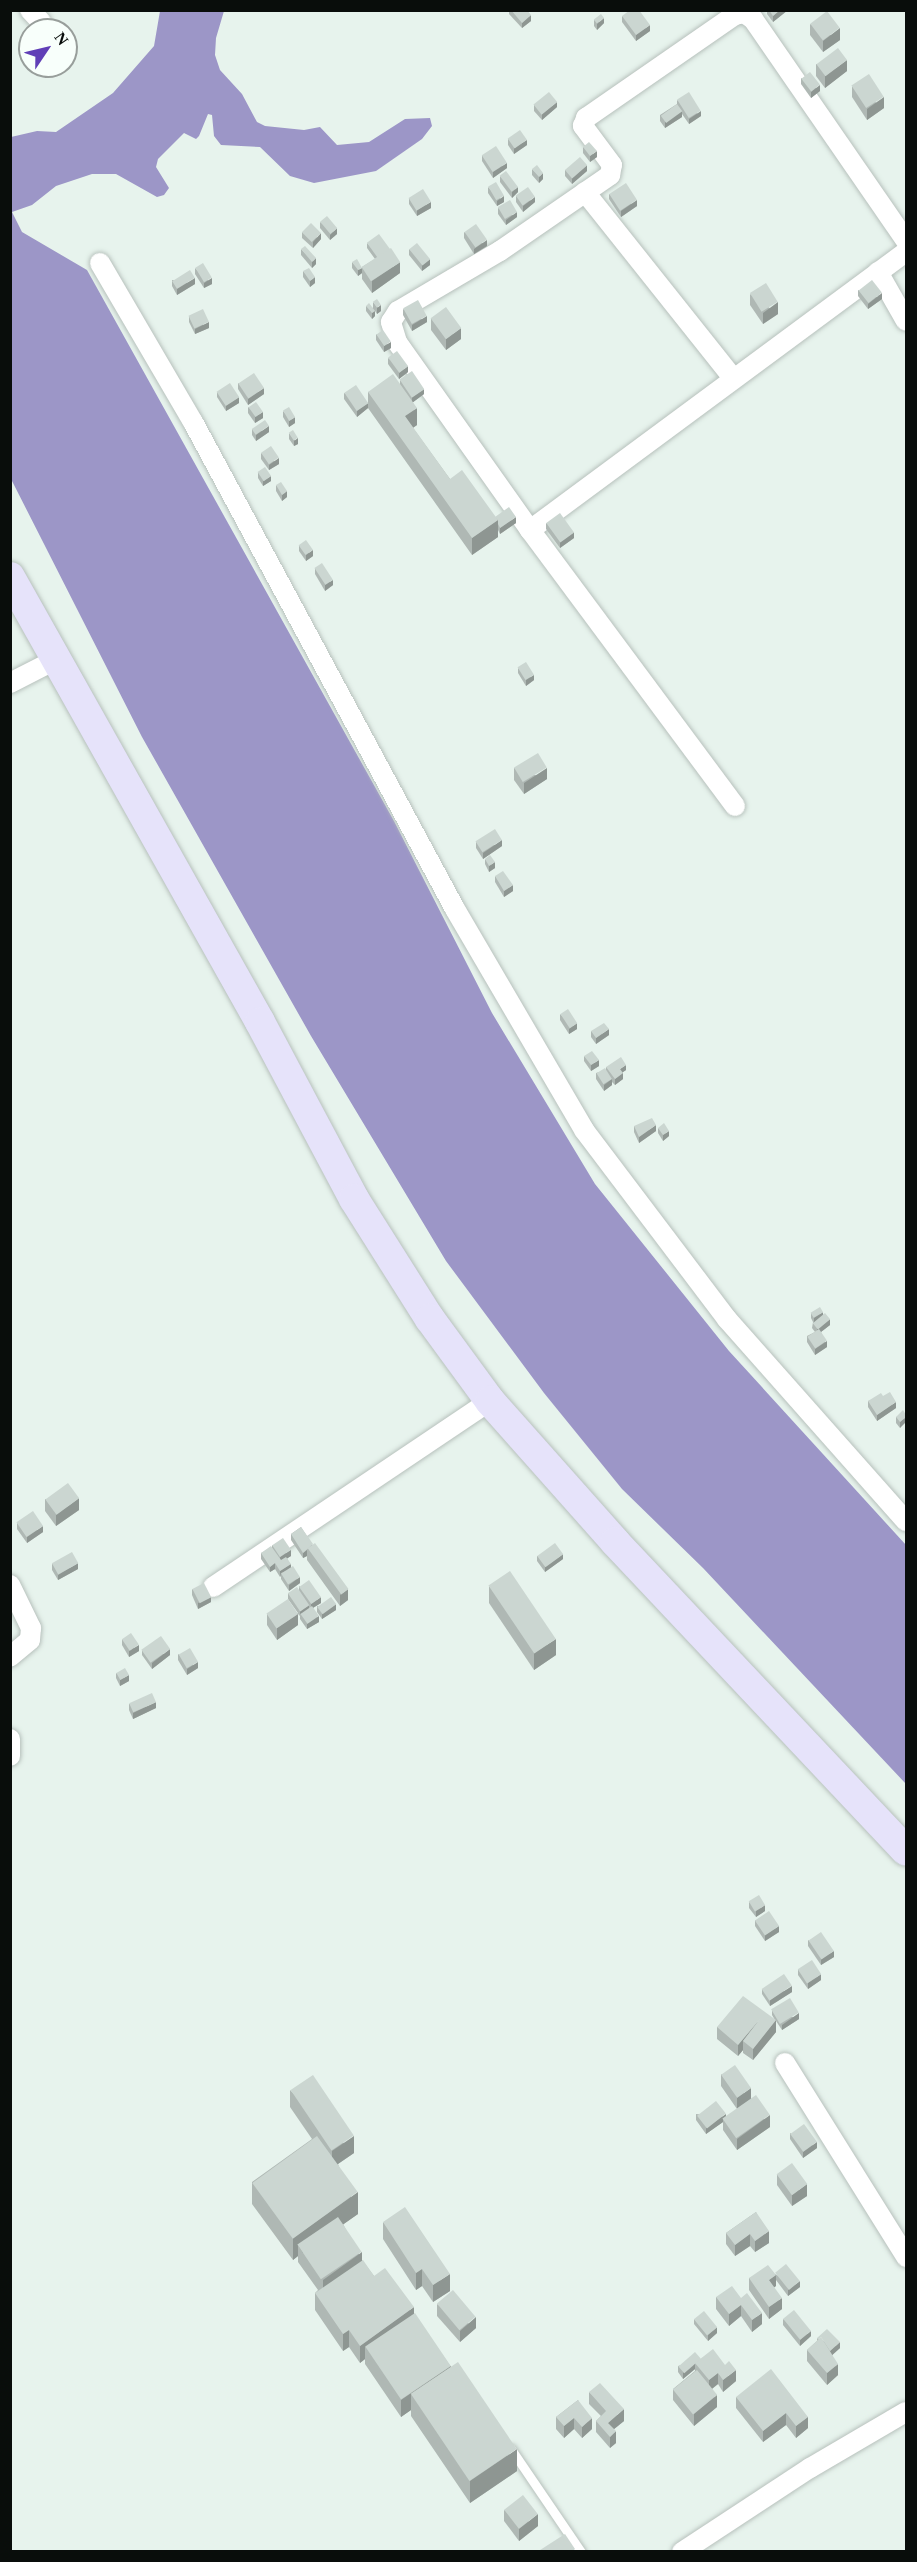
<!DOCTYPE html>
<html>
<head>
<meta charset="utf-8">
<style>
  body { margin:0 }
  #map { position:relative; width:917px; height:2562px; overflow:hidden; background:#e7f3ed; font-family:"Times New Roman",serif }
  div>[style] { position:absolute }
  .water>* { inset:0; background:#9c96c7 }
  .roads { filter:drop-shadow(0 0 2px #b7c1bc) drop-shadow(0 0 2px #b7c1bc) }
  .lane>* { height:9px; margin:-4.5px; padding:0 4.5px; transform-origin:4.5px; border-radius:4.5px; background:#fff }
  .street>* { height:20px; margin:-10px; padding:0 10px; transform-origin:10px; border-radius:10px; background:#fff }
  .primary>* { height:30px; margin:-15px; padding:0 15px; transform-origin:15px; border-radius:15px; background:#e6e3fa }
  .wall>* { inset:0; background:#afb8b4 }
  .shaded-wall>* { inset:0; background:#8e9692 }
  .building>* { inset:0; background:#cbd6d1; transform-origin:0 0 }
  span { translate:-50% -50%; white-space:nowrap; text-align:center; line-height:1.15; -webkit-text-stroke:5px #f8fffb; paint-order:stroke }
  .frame { position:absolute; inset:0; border:12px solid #090d0b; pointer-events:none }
  .north { position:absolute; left:18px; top:18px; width:60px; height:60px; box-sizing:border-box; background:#f8fffb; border:2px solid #989e9b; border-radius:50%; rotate:55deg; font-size:16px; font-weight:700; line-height:24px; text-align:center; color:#090d0b }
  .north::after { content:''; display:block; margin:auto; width:21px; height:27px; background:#603fb7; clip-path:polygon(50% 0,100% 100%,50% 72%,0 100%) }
</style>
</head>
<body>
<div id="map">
  <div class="water">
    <i style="clip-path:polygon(160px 11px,224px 11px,216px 38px,215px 55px,220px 70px,242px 94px,257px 122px,265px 126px,304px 130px,320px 127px,337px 145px,369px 142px,405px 119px,430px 118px,432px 126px,422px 139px,376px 171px,314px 183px,290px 176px,260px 147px,221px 145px,214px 136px,212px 115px,208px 114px,199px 136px,196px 139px,184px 133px,158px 159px,156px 167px,169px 188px,164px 195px,157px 197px,116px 174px,92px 174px,56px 186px,32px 205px,12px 212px,22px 232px,87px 270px,394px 821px,492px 1013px,595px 1184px,729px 1351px,906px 1545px,906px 1784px,703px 1568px,622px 1489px,544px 1393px,446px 1261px,311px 1036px,142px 737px,11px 479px,11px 137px,37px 131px,56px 132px,113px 93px,154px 46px)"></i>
  </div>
  <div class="roads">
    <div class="lane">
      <i style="left:511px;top:2449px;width:125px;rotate:55.8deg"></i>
    </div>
    <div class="street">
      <i style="left:30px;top:10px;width:16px;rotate:47deg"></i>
      <i style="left:585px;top:192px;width:236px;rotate:51.5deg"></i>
      <i style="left:100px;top:263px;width:184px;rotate:59.7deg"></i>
      <i style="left:193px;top:422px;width:553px;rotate:61.72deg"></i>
      <i style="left:455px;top:909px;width:256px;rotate:59.7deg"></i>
      <i style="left:584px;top:1130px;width:237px;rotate:52.9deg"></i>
      <i style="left:727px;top:1319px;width:270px;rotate:48.5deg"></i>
      <i style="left:878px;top:272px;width:56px;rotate:60.3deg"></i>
      <i style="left:530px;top:530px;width:230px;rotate:-125.3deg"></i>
      <i style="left:397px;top:342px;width:21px;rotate:-107deg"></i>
      <i style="left:391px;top:322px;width:13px;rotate:-58deg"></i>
      <i style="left:398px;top:311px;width:118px;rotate:-30.5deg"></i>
      <i style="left:500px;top:251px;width:134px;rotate:-34.6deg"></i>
      <i style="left:610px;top:175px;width:10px;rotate:-79deg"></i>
      <i style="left:612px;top:165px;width:49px;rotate:-126.6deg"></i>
      <i style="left:583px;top:126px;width:9px;rotate:-69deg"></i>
      <i style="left:586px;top:118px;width:181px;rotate:-34.7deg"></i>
      <i style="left:735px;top:15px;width:9px;rotate:-13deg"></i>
      <i style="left:744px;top:13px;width:11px;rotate:34deg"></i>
      <i style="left:753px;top:19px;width:270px;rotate:55.4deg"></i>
      <i style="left:10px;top:683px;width:53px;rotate:-27.1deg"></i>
      <i style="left:735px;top:806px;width:344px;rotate:-126.6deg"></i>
      <i style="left:530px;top:530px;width:468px;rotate:-36.5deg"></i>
      <i style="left:10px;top:1585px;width:48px;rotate:64deg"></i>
      <i style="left:31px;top:1628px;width:12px;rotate:95deg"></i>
      <i style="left:30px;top:1640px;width:26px;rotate:140deg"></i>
      <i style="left:213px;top:1587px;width:334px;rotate:-33.9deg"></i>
      <i style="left:10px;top:1739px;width:17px;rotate:90deg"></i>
      <i style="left:785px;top:2063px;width:229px;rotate:58deg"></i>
      <i style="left:682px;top:2552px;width:153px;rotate:-33.3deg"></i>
      <i style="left:810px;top:2468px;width:111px;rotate:-30.3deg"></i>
    </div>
    <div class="primary">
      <i style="left:10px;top:577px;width:510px;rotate:60.67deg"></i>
      <i style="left:260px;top:1022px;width:200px;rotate:62deg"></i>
      <i style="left:354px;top:1199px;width:142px;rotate:57.7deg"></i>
      <i style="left:430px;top:1319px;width:102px;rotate:53.8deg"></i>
      <i style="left:490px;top:1401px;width:188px;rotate:48.4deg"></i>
      <i style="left:615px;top:1542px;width:424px;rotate:46.7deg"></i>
    </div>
  </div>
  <div class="wall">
    <i style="clip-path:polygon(509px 10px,527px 10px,531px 21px,522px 28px,509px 14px)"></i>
    <i style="clip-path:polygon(767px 10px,788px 10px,773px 22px,767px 14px)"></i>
    <i style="clip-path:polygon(622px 16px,650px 31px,636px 41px,622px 22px)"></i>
    <i style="clip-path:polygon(594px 20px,604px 23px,597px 30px,594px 26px)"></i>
    <i style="clip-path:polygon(810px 24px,840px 40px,823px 52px,810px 35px)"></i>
    <i style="clip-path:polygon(816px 64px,847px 71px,825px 88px,816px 76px)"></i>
    <i style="clip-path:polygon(801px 78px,820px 91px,811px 98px,801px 84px)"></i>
    <i style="clip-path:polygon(852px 86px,884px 108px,867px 120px,852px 97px)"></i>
    <i style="clip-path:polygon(677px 100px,701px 116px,689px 124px,682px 114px,682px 117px,665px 128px,660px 121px,660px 115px,677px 104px)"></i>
    <i style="clip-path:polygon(534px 105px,557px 107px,542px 120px,534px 111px)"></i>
    <i style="clip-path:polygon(508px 139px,527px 145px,514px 154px,508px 145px)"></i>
    <i style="clip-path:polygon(583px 147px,597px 157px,590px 162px,583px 153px)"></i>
    <i style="clip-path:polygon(482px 155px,507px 168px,493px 178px,482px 161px)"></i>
    <i style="clip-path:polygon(532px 169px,543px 179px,539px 183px,532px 175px)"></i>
    <i style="clip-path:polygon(565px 170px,587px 171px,572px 184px,565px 176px)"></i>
    <i style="clip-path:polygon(500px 176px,518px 192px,512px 198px,500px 182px)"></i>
    <i style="clip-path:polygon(488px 187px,504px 202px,497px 206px,488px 193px)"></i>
    <i style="clip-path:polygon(609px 194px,637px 206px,621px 217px,609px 199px)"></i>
    <i style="clip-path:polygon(516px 196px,535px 202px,523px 212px,516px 202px)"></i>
    <i style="clip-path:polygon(409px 198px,431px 208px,417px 216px,409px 204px)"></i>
    <i style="clip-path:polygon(498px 208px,517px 217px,506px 225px,498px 214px)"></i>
    <i style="clip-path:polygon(320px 222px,337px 234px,330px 240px,320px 228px)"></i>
    <i style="clip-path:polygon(302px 232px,321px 239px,313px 248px,302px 238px)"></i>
    <i style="clip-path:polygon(464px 232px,487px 246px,474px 254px,464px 238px)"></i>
    <i style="clip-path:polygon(367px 243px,400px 273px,372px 293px,362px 279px,362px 267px,375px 259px,367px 248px)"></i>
    <i style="clip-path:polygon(301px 249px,316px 264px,312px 268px,301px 255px)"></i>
    <i style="clip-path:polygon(409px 249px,430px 265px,422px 271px,409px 255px)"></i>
    <i style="clip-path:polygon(352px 262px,362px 273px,358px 276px,352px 268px)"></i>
    <i style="clip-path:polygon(195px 268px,212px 284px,204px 288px,195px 274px)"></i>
    <i style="clip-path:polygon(303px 271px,315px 283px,310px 287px,303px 277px)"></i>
    <i style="clip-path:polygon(172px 280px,195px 284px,177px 295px,172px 286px)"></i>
    <i style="clip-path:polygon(858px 290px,882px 299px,868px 309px,858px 296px)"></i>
    <i style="clip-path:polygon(750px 294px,778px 314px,763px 324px,750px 305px)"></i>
    <i style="clip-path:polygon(373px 302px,381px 311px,377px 314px,375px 311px,375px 316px,372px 319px,366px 311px,366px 306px,373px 308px)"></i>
    <i style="clip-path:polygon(403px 309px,427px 322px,412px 331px,403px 315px)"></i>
    <i style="clip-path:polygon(189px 316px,209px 328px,195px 334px,189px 322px)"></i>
    <i style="clip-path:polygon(431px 318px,461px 339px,446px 350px,431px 330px)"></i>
    <i style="clip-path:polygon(376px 334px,391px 348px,384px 352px,376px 340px)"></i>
    <i style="clip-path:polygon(388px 358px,408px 372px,399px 379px,388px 364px)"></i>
    <i style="clip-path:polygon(400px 380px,424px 394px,413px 402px,417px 425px,413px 428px,450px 479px,495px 517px,516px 523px,500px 534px,498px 530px,498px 537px,472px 555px,368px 408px,357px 417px,344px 399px,344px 393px,368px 403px,368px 392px,400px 384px)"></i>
    <i style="clip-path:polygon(238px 383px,264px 394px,248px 405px,238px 389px)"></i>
    <i style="clip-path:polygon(217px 392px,239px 403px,226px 411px,217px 397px)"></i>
    <i style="clip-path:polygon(248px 407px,263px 418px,255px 423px,248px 413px)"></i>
    <i style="clip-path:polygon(283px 411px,295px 423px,289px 427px,283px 417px)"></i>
    <i style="clip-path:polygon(252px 429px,269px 432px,256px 441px,252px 435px)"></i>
    <i style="clip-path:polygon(289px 433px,298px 444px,294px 446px,289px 439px)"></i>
    <i style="clip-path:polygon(261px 453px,279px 464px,269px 470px,261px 459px)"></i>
    <i style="clip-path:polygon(258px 472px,271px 481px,263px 486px,258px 478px)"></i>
    <i style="clip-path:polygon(276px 485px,287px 497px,282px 501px,276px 491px)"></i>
    <i style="clip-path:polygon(546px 523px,574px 538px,560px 548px,546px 529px)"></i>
    <i style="clip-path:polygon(299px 545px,313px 556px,306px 561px,299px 551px)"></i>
    <i style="clip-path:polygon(315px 568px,333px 585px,325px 591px,315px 574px)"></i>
    <i style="clip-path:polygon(518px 668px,534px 680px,526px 686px,518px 673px)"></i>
    <i style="clip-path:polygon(514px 768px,547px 779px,524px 794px,514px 780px)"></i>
    <i style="clip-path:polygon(476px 842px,502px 846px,483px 859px,476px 848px)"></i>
    <i style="clip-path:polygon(485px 859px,495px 868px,489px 872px,485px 864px)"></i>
    <i style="clip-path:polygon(495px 876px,513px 891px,504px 897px,495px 882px)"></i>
    <i style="clip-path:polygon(560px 1014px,577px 1029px,569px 1034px,560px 1020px)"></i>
    <i style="clip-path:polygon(591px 1031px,609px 1035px,596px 1044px,591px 1037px)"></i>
    <i style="clip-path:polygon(584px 1056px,599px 1066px,591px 1071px,584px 1061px)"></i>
    <i style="clip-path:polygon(606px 1067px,626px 1070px,623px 1072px,623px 1079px,615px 1085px,612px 1082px,612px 1085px,604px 1091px,596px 1079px,596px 1073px,606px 1070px)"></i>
    <i style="clip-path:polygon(634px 1126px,656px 1131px,639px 1143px,634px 1132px)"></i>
    <i style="clip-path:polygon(658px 1128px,669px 1136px,663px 1141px,658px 1133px)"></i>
    <i style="clip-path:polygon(811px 1313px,823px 1314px,830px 1325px,821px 1332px,827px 1347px,815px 1355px,807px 1342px,807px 1336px,815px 1332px,812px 1328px,813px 1322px,811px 1318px)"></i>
    <i style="clip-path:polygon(883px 1396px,896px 1408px,877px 1421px,868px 1407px,868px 1401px)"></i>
    <i style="clip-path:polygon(906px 1415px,900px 1428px,896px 1423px,896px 1417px)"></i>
    <i style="clip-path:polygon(45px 1499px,79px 1510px,56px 1526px,45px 1511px)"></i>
    <i style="clip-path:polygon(17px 1523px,43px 1532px,27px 1543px,17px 1529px)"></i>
    <i style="clip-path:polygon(301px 1527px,348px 1600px,340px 1606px,307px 1560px,307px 1556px,303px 1558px,291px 1540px,291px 1534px)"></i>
    <i style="clip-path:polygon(272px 1545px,291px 1556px,287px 1558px,291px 1567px,300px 1583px,289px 1591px,281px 1579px,281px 1576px,280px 1577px,275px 1569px,270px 1572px,261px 1559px,261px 1553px,272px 1548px)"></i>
    <i style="clip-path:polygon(537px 1556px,563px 1559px,545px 1572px,537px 1561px)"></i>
    <i style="clip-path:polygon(52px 1564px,78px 1569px,58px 1580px,52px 1570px)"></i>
    <i style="clip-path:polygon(299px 1586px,321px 1603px,313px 1608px,319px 1622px,307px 1629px,300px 1619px,300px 1616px,298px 1614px,298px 1625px,277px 1640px,267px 1625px,267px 1614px,298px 1613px,288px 1599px,288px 1593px,299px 1591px)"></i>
    <i style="clip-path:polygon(489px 1586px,556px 1655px,534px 1670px,489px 1603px)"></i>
    <i style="clip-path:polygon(192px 1589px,211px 1602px,198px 1609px,192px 1595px)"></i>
    <i style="clip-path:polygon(317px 1606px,336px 1610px,322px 1619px,317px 1612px)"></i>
    <i style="clip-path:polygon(122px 1639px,139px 1651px,129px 1657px,122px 1645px)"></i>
    <i style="clip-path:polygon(142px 1650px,170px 1655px,152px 1669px,142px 1655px)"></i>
    <i style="clip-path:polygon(178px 1654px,198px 1668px,187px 1675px,178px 1660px)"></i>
    <i style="clip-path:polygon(116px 1673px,129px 1681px,120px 1686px,116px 1678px)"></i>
    <i style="clip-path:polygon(129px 1704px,156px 1708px,133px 1719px,129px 1710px)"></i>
    <i style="clip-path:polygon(749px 1902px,765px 1911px,756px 1917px,749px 1908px)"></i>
    <i style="clip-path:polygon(755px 1920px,779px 1932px,765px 1941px,755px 1926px)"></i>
    <i style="clip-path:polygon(808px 1940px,834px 1957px,821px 1965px,808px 1946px)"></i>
    <i style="clip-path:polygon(798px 1969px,821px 1980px,808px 1989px,798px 1975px)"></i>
    <i style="clip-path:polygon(762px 1989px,792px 1992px,770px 2006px,762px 1994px)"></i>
    <i style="clip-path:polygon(772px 2010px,799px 2019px,782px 2030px,776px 2021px,776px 2032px,753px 2060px,743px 2053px,743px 2050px,738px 2056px,717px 2039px,717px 2027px,775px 2020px,772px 2015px)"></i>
    <i style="clip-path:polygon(721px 2074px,751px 2099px,770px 2127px,737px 2150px,723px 2130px,723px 2122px,706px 2134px,696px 2120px,696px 2114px,726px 2117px,737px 2109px,721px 2086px)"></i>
    <i style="clip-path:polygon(290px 2090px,354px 2153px,338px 2164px,358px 2214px,343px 2224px,362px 2260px,374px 2276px,414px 2314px,451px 2367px,517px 2471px,470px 2503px,411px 2416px,411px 2410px,401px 2417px,365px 2364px,365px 2359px,360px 2363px,349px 2347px,343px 2351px,315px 2310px,315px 2293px,318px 2290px,298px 2262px,298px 2256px,293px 2260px,252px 2204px,252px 2182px,312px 2139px,290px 2107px)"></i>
    <i style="clip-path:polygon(790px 2133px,817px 2148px,803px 2158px,790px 2139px)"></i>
    <i style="clip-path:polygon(777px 2174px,807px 2196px,792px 2206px,777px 2185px)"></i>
    <i style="clip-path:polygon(756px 2212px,769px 2243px,755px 2252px,750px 2246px,735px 2256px,726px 2244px,726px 2233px)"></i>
    <i style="clip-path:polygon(383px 2222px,450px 2291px,433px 2302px,422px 2286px,416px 2290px,383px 2239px)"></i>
    <i style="clip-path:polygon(775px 2274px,800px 2287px,788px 2296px,776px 2280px,776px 2286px,774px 2287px,782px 2309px,769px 2319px,749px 2290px,749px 2278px)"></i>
    <i style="clip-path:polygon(716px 2297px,741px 2298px,762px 2324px,752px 2332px,741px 2316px,729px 2326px,716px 2309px)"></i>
    <i style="clip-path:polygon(437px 2304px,476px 2328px,460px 2342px,437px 2316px)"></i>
    <i style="clip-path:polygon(694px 2319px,717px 2333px,708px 2341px,694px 2324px)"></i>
    <i style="clip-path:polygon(783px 2319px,811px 2336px,800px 2346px,783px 2325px)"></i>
    <i style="clip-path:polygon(817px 2338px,840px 2348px,832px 2355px,838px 2375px,827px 2385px,807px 2361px,807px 2350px,817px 2341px)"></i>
    <i style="clip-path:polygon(701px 2359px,736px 2381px,723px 2392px,718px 2384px,712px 2389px,717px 2407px,694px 2426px,673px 2400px,673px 2389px,695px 2371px,695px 2369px,683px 2379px,678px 2372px,678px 2366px)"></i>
    <i style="clip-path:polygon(589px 2392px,624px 2421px,614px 2429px,616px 2443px,610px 2448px,596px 2432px,596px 2421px,601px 2416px,589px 2404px)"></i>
    <i style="clip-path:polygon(736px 2397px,808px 2417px,808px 2428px,796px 2438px,786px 2425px,763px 2442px,736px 2408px)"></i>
    <i style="clip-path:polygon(578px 2400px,592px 2429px,582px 2438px,574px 2429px,564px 2438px,556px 2429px,556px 2417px)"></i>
    <i style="clip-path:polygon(504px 2510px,538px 2526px,519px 2541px,504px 2521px)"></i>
  </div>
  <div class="shaded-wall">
    <i style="clip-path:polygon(780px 10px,788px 10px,773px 22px,773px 16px)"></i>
    <i style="clip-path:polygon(531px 15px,531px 21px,522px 28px,522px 23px)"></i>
    <i style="clip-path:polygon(604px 18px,604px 23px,597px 30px,597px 24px)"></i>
    <i style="clip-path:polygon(650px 25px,650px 31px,636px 41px,636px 35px)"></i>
    <i style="clip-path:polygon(840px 28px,840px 40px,823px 52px,823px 41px)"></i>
    <i style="clip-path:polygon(847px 60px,847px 71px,825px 88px,825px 76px)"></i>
    <i style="clip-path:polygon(820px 85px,820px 91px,811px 98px,811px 92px)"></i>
    <i style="clip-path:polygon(884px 97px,884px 108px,867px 120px,867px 109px)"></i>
    <i style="clip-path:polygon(557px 102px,557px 107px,542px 120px,542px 114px)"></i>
    <i style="clip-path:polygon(682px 111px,682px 117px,665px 128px,665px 122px)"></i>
    <i style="clip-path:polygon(701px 111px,701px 116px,689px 124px,689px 119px)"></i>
    <i style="clip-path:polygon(527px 140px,527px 145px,514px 154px,514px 148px)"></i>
    <i style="clip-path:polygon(597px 151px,597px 157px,590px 162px,590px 156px)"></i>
    <i style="clip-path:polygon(507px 163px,507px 168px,493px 178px,493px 172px)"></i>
    <i style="clip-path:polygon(587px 165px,587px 171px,572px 184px,572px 178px)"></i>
    <i style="clip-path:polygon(543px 173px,543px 179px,539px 183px,539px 177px)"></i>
    <i style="clip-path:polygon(518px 187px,518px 192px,512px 198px,512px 192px)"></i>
    <i style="clip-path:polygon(504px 196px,504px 202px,497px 206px,497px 201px)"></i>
    <i style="clip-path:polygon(535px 197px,535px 202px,523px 212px,523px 206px)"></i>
    <i style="clip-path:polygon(637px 200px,637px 206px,621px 217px,621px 211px)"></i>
    <i style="clip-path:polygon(431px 202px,431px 208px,417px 216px,417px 210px)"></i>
    <i style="clip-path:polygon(517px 212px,517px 217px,506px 225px,506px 220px)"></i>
    <i style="clip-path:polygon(337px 228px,337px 234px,330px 240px,330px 235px)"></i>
    <i style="clip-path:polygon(321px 233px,321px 239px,313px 248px,313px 242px)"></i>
    <i style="clip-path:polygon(487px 240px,487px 246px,474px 254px,474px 249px)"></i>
    <i style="clip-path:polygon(316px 258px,316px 264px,312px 268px,312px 262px)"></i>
    <i style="clip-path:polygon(430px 259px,430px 265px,422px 271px,422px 265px)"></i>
    <i style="clip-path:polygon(400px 262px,400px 273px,372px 293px,372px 281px)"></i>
    <i style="clip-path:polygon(362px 268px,362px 273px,358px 276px,358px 270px)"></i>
    <i style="clip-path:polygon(315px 277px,315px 283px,310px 287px,310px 281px)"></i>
    <i style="clip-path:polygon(195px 278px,195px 284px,177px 295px,177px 289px)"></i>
    <i style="clip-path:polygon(212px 278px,212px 284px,204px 288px,204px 283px)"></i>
    <i style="clip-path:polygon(882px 293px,882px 299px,868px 309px,868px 304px)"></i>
    <i style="clip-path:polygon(778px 302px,778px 314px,763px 324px,763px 313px)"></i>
    <i style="clip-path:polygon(381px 305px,381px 311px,377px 314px,377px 308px)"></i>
    <i style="clip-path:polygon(375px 311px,375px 316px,372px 319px,372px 313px)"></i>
    <i style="clip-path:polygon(427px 316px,427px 322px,412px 331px,412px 325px)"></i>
    <i style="clip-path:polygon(209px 322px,209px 328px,195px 334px,195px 329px)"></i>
    <i style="clip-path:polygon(461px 328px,461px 339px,446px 350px,446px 339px)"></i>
    <i style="clip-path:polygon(391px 342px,391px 348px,384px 352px,384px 346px)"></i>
    <i style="clip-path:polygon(408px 366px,408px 372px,399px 379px,399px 373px)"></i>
    <i style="clip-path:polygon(264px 388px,264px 394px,248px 405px,248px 399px)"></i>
    <i style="clip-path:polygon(424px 389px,424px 394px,412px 403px,412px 397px)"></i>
    <i style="clip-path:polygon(239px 397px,239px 403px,226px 411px,226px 405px)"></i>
    <i style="clip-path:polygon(368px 403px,368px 408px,357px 417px,357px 411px)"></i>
    <i style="clip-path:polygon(417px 408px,417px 425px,405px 433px,405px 416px)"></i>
    <i style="clip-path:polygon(263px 412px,263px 418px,255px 423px,255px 417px)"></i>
    <i style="clip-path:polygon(295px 417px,295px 423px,289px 427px,289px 421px)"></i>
    <i style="clip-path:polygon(269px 426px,269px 432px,256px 441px,256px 435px)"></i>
    <i style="clip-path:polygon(298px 438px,298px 444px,294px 446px,294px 441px)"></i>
    <i style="clip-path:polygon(279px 458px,279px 464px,269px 470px,269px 465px)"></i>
    <i style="clip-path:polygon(271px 476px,271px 481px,263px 486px,263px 481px)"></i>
    <i style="clip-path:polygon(287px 491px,287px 497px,282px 501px,282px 495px)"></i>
    <i style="clip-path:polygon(516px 517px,516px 523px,500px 534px,500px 528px)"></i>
    <i style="clip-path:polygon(498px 520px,498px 537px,472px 555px,472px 538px)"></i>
    <i style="clip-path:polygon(574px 532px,574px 538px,560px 548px,560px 542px)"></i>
    <i style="clip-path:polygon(313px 550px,313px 556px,306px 561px,306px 555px)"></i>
    <i style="clip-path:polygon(333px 580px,333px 585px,325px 591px,325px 585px)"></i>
    <i style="clip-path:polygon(534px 675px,534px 680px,526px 686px,526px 680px)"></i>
    <i style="clip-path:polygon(547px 768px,547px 779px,524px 794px,524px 783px)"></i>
    <i style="clip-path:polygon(502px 840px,502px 846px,483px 859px,483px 853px)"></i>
    <i style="clip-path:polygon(495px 862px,495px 868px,489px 872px,489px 866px)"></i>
    <i style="clip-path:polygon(513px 885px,513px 891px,504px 897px,504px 891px)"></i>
    <i style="clip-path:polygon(577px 1023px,577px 1029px,569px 1034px,569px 1029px)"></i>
    <i style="clip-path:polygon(609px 1029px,609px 1035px,596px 1044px,596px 1038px)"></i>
    <i style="clip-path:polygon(599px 1060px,599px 1066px,591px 1071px,591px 1065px)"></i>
    <i style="clip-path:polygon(626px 1065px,626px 1070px,620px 1074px,620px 1069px)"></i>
    <i style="clip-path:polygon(623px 1073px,623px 1079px,615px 1085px,615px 1079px)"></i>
    <i style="clip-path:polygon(612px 1079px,612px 1085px,604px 1091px,604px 1085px)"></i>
    <i style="clip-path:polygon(656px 1125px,656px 1131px,639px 1143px,639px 1137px)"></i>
    <i style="clip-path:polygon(669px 1131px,669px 1136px,663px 1141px,663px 1135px)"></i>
    <i style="clip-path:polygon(823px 1312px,823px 1318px,814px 1324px,814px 1318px)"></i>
    <i style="clip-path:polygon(830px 1319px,830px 1325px,817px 1335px,817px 1329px)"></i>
    <i style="clip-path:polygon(827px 1341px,827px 1347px,815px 1355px,815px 1349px)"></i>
    <i style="clip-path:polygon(896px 1402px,896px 1408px,877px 1421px,877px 1415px)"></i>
    <i style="clip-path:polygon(906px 1417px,906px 1422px,900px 1428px,900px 1422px)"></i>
    <i style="clip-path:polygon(79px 1498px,79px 1510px,56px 1526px,56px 1515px)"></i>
    <i style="clip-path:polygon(43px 1526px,43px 1532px,27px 1543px,27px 1537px)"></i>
    <i style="clip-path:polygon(291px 1550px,291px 1556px,280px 1563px,280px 1557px)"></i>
    <i style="clip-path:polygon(307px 1550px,307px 1556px,303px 1558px,303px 1553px)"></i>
    <i style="clip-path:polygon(563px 1554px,563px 1559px,545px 1572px,545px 1567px)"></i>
    <i style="clip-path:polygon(78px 1563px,78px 1569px,58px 1580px,58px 1575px)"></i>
    <i style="clip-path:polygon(275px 1563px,275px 1569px,270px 1572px,270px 1567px)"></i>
    <i style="clip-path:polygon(291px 1564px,291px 1569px,281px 1573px,280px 1577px,280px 1571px)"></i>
    <i style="clip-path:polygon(300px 1577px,300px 1583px,289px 1591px,289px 1585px)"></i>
    <i style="clip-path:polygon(348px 1589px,348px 1600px,340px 1606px,340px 1595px)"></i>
    <i style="clip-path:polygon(211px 1597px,211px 1602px,198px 1609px,198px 1603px)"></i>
    <i style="clip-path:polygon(321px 1597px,321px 1603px,311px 1609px,311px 1604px)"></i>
    <i style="clip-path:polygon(336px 1604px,336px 1610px,322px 1619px,322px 1613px)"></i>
    <i style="clip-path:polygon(309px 1605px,309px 1611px,300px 1614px,300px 1617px,300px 1611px)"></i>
    <i style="clip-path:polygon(298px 1614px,298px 1625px,277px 1640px,277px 1628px)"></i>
    <i style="clip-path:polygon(319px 1616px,319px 1622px,307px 1629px,307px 1624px)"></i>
    <i style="clip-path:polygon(556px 1639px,556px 1655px,534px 1670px,534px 1653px)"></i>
    <i style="clip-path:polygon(139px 1645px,139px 1651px,129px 1657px,129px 1651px)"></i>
    <i style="clip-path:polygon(170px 1649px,170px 1655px,152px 1669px,152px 1663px)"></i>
    <i style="clip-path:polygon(198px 1662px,198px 1668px,187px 1675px,187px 1669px)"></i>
    <i style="clip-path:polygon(129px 1675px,129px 1681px,120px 1686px,120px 1680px)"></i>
    <i style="clip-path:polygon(156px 1702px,156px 1708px,133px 1719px,133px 1713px)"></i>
    <i style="clip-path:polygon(765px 1905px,765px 1911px,756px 1917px,756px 1911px)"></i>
    <i style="clip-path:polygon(779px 1926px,779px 1932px,765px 1941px,765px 1935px)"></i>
    <i style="clip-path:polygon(834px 1951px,834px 1957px,821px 1965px,821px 1959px)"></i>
    <i style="clip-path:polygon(821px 1974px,821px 1980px,808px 1989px,808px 1983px)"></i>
    <i style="clip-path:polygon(792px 1986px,792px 1992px,770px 2006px,770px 2000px)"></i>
    <i style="clip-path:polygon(799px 2013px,799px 2019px,782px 2030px,782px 2025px)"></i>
    <i style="clip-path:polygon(760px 2019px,743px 2041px,743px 2050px,738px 2056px,738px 2045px)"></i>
    <i style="clip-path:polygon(776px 2020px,776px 2032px,753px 2060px,753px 2049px)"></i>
    <i style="clip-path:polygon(751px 2088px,751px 2099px,737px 2109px,737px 2098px)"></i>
    <i style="clip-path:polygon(726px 2114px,726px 2120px,723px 2119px,723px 2122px,706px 2134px,706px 2128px)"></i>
    <i style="clip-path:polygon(770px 2115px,770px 2127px,737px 2150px,737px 2139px)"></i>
    <i style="clip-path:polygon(354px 2136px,354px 2153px,332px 2168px,332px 2151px)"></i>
    <i style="clip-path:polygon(817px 2142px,817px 2148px,803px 2158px,803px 2152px)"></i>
    <i style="clip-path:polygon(807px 2184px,807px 2196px,792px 2206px,792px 2195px)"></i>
    <i style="clip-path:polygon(358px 2192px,358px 2214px,303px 2253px,298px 2245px,298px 2256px,293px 2260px,293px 2238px)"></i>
    <i style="clip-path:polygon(769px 2231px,769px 2243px,755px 2252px,755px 2241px)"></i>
    <i style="clip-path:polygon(750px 2234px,750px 2246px,735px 2256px,735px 2245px)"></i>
    <i style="clip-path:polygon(362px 2252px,362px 2269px,323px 2297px,323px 2280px)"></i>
    <i style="clip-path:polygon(422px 2269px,422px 2286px,416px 2290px,416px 2273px)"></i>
    <i style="clip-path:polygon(450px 2274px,450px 2291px,433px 2302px,433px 2285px)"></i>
    <i style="clip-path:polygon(776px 2275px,776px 2286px,769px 2291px,769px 2280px)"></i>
    <i style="clip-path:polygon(800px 2281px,800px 2287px,788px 2296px,788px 2290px)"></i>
    <i style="clip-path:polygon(782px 2298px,782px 2309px,769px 2319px,769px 2307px)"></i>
    <i style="clip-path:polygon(741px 2305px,741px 2316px,729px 2326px,729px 2314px)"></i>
    <i style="clip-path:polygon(414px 2307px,414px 2324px,365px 2347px,365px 2359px,360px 2363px,360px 2346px)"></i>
    <i style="clip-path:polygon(762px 2313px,762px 2324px,752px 2332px,752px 2320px)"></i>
    <i style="clip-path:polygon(476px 2317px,476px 2328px,460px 2342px,460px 2331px)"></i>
    <i style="clip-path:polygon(717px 2327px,717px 2333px,708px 2341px,708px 2335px)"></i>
    <i style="clip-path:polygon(349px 2330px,349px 2347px,343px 2351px,343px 2334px)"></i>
    <i style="clip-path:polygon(811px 2331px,811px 2336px,800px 2346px,800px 2340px)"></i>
    <i style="clip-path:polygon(840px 2342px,840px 2348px,829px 2358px,829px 2352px)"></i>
    <i style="clip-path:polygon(695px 2363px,695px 2369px,683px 2379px,683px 2373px)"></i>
    <i style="clip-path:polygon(838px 2364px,838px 2375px,827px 2385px,827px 2373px)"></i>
    <i style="clip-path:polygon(451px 2366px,451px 2383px,411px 2395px,411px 2410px,401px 2417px,401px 2400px)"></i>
    <i style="clip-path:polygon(736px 2370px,736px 2381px,723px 2392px,723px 2380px)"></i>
    <i style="clip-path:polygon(718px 2373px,718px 2384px,709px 2391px,709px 2380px)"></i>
    <i style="clip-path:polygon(717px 2395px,717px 2407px,694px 2426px,694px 2414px)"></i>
    <i style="clip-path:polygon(624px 2409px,624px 2421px,608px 2434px,608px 2423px)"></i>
    <i style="clip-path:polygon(786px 2413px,786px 2425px,763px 2442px,763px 2431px)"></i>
    <i style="clip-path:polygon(808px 2417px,808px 2428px,796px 2438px,796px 2426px)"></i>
    <i style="clip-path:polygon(574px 2418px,574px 2429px,564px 2438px,564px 2426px)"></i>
    <i style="clip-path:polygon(592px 2418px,592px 2429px,582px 2438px,582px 2427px)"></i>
    <i style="clip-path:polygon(616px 2431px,616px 2443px,610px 2448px,610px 2437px)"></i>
    <i style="clip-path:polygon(517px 2449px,517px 2471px,470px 2503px,470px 2481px)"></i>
    <i style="clip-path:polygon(538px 2514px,538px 2526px,519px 2541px,519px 2529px)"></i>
  </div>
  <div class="building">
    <i style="clip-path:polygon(511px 10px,527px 10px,531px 15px,522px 23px)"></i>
    <i style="clip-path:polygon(630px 10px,639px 10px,650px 25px,636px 35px,622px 16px)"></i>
    <i style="clip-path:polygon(769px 10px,780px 10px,773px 16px)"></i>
    <i style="left:827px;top:11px;width:21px;height:21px;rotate:53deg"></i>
    <i style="left:601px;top:14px;width:5px;height:9px;rotate:53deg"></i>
    <i style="left:838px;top:48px;width:15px;height:27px;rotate:53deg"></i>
    <i style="left:810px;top:72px;width:16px;height:11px;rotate:52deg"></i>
    <i style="left:869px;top:74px;width:27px;height:21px;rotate:57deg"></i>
    <i style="left:549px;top:92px;width:13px;height:20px;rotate:51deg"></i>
    <i style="left:689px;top:92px;width:22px;height:14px;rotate:58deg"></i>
    <i style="left:677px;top:104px;width:9px;height:20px;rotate:54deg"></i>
    <i style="left:520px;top:130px;width:12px;height:15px;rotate:55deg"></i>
    <i style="clip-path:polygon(589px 142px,597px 151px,590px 156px,583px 147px)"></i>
    <i style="left:496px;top:146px;width:20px;height:17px;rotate:57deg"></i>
    <i style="left:580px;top:157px;width:11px;height:20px;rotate:49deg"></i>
    <i style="clip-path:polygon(537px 165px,543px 173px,539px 177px,532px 169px)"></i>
    <i style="left:506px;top:171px;width:20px;height:8px;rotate:53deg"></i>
    <i style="left:496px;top:182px;width:16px;height:9px;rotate:60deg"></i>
    <i style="left:626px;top:183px;width:20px;height:20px;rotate:57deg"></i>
    <i style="left:528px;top:187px;width:12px;height:15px;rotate:55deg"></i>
    <i style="left:423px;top:189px;width:15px;height:17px;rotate:58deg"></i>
    <i style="left:510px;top:200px;width:14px;height:14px;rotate:60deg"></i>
    <i style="left:327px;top:216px;width:16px;height:9px;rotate:50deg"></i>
    <i style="left:311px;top:223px;width:14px;height:13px;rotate:45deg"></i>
    <i style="left:476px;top:224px;width:19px;height:14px;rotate:55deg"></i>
    <i style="left:379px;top:234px;width:19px;height:15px;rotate:54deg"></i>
    <i style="left:417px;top:243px;width:21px;height:10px;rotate:51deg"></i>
    <i style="clip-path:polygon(305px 246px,316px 258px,312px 262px,301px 249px)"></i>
    <i style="left:391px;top:248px;width:17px;height:35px;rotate:57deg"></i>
    <i style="clip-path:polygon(357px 259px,362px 268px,358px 270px,352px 262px)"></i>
    <i style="left:203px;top:263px;width:17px;height:9px;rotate:59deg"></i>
    <i style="clip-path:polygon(309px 268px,315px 277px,310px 281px,303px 271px)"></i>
    <i style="left:190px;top:270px;width:9px;height:21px;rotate:58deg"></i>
    <i style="left:872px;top:280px;width:16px;height:17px;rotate:52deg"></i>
    <i style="left:766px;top:283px;width:22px;height:19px;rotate:58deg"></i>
    <i style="left:377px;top:299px;width:7px;height:5px;rotate:56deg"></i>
    <i style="left:418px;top:300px;width:18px;height:17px;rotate:61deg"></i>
    <i style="clip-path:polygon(369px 303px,375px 311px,372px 313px,366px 306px)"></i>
    <i style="left:446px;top:307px;width:26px;height:19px;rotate:54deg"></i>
    <i style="left:203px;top:309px;width:14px;height:16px;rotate:65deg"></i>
    <i style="left:383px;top:330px;width:14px;height:8px;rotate:56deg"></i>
    <i style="left:397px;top:351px;width:19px;height:11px;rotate:54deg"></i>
    <i style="left:412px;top:371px;width:22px;height:15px;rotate:56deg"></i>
    <i style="left:254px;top:373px;width:18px;height:19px;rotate:56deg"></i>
    <i style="clip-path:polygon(393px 374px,417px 408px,405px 416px,450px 479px,462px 470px,498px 520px,472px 538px,368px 392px)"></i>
    <i style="left:230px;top:383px;width:17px;height:16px;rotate:57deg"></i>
    <i style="left:356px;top:385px;width:22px;height:14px;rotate:56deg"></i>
    <i style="left:256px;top:402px;width:12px;height:9px;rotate:55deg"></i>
    <i style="left:289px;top:407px;width:12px;height:7px;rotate:59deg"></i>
    <i style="left:265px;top:420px;width:7px;height:16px;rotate:56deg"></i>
    <i style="left:293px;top:430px;width:9px;height:5px;rotate:58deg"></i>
    <i style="left:271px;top:446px;width:14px;height:12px;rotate:56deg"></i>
    <i style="left:265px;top:467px;width:11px;height:9px;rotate:56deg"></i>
    <i style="clip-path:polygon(281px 482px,287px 491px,282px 495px,276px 485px)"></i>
    <i style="clip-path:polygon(509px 507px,516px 517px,500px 528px,498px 524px,498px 520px,495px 517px)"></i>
    <i style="left:560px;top:513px;width:24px;height:17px;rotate:54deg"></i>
    <i style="left:306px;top:540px;width:12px;height:9px;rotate:55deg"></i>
    <i style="left:322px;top:563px;width:20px;height:9px;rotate:57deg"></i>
    <i style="left:526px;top:662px;width:15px;height:10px;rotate:58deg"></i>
    <i style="left:538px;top:753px;width:17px;height:28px;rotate:59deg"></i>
    <i style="left:495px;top:829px;width:13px;height:23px;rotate:58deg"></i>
    <i style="clip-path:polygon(490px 855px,495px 862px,489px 866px,485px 859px)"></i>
    <i style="clip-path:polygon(503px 871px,513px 885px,504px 891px,495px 876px)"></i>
    <i style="left:568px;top:1009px;width:17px;height:9px;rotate:57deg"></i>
    <i style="clip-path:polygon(604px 1023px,609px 1029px,596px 1038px,591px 1031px)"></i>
    <i style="clip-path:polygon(592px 1051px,599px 1060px,591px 1065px,584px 1056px)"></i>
    <i style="clip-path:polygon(621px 1057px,626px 1065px,620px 1069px,623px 1073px,615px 1079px,606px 1067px)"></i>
    <i style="left:605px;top:1068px;width:13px;height:10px;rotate:58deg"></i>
    <i style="clip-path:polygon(652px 1118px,656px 1125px,639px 1137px,634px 1126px)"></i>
    <i style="clip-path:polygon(664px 1123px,669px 1131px,663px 1135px,658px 1128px)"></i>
    <i style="left:820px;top:1307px;width:6px;height:11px;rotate:59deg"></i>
    <i style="left:825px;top:1313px;width:8px;height:16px;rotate:50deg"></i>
    <i style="left:819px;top:1329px;width:14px;height:14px;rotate:56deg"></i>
    <i style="clip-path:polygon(890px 1392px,896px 1402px,877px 1415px,868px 1401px,881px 1393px,883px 1396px)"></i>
    <i style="clip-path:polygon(903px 1410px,906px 1415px,906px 1417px,900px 1422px,896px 1417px)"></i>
    <i style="left:68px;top:1483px;width:19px;height:28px;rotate:54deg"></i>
    <i style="left:33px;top:1511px;width:18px;height:20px;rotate:56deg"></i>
    <i style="clip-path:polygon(301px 1527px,313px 1544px,303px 1553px,291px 1534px)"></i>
    <i style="left:283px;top:1538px;width:14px;height:13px;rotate:56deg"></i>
    <i style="left:315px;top:1543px;width:57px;height:9px;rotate:54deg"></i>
    <i style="left:555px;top:1543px;width:14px;height:22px;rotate:54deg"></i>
    <i style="clip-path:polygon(271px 1546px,281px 1560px,286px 1557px,291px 1564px,280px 1571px,275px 1563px,270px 1567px,261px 1553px)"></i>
    <i style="left:72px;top:1552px;width:13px;height:23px;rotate:61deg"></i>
    <i style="left:293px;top:1566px;width:13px;height:14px;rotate:58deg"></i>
    <i style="left:510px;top:1571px;width:82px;height:26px;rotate:56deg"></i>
    <i style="left:309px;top:1580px;width:21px;height:12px;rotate:55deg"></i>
    <i style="left:204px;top:1583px;width:16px;height:13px;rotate:63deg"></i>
    <i style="left:297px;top:1587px;width:22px;height:11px;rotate:56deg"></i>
    <i style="left:331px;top:1597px;width:9px;height:17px;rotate:54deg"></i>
    <i style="left:288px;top:1599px;width:18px;height:26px;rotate:56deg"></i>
    <i style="left:312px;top:1606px;width:12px;height:14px;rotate:55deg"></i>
    <i style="left:131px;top:1633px;width:14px;height:11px;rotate:56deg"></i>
    <i style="left:161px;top:1636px;width:16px;height:24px;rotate:55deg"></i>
    <i style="left:190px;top:1648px;width:16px;height:13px;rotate:60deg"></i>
    <i style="left:125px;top:1668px;width:8px;height:10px;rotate:60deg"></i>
    <i style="left:152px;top:1693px;width:10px;height:25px;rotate:66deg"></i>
    <i style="left:759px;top:1895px;width:12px;height:12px;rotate:59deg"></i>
    <i style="left:769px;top:1911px;width:18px;height:17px;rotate:56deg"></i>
    <i style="left:821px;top:1932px;width:23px;height:15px;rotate:56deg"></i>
    <i style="left:812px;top:1960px;width:17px;height:17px;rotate:57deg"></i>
    <i style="left:784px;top:1974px;width:14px;height:27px;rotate:56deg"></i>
    <i style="clip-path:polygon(743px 1996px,776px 2020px,753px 2049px,743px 2041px,760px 2019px,738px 2045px,717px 2027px)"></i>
    <i style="left:790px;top:1998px;width:17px;height:22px;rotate:59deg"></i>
    <i style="left:735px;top:2065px;width:28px;height:17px;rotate:55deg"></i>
    <i style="left:313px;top:2075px;width:73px;height:27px;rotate:56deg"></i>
    <i style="left:756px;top:2095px;width:24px;height:41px;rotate:55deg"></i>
    <i style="left:716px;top:2101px;width:16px;height:24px;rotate:52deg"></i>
    <i style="left:804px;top:2124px;width:22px;height:17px;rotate:54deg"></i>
    <i style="left:317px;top:2136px;width:69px;height:80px;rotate:54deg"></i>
    <i style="left:792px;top:2163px;width:26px;height:19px;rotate:54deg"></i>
    <i style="clip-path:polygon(405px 2207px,450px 2274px,433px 2285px,422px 2269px,416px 2273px,383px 2222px)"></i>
    <i style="clip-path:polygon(756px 2212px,769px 2231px,755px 2241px,750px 2234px,735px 2245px,726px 2233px)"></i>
    <i style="left:338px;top:2217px;width:42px;height:49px;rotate:56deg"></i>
    <i style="clip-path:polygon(363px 2260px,374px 2276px,385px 2268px,414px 2307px,360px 2346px,349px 2330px,343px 2334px,315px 2293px)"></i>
    <i style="left:786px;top:2264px;width:22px;height:14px;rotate:51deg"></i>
    <i style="clip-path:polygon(768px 2265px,776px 2275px,769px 2280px,782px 2298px,769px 2307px,749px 2278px)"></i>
    <i style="clip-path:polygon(732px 2286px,741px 2298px,747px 2293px,762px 2313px,752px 2320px,741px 2305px,729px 2314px,716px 2297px)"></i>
    <i style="left:453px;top:2290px;width:35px;height:21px;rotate:50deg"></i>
    <i style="left:794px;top:2310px;width:27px;height:14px;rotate:51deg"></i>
    <i style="left:704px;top:2311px;width:21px;height:13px;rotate:51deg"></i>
    <i style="left:415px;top:2313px;width:64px;height:60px;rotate:56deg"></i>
    <i style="clip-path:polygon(827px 2329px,840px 2342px,830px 2351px,821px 2337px,818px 2340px,817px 2338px)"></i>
    <i style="clip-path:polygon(821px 2337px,838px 2364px,827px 2373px,807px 2350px)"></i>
    <i style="clip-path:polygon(713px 2349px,725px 2365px,729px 2361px,736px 2370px,723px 2380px,718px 2373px,709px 2380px,695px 2363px)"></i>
    <i style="left:695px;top:2352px;width:9px;height:22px;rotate:49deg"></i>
    <i style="left:458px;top:2362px;width:105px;height:57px;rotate:56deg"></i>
    <i style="clip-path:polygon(771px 2369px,808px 2417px,796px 2426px,786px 2413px,763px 2431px,736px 2397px)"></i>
    <i style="left:697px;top:2370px;width:32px;height:31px;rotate:51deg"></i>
    <i style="clip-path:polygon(600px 2383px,624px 2409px,608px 2423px,616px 2431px,610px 2437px,596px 2421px,606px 2411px,589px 2392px)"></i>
    <i style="clip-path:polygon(578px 2400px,592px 2418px,582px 2427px,574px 2418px,564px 2426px,556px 2417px)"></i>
    <i style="left:523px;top:2495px;width:24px;height:24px;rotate:52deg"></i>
    <i style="clip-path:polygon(565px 2534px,575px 2549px,571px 2552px,537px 2552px)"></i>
  </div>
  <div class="frame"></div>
  <div class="north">N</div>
</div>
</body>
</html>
